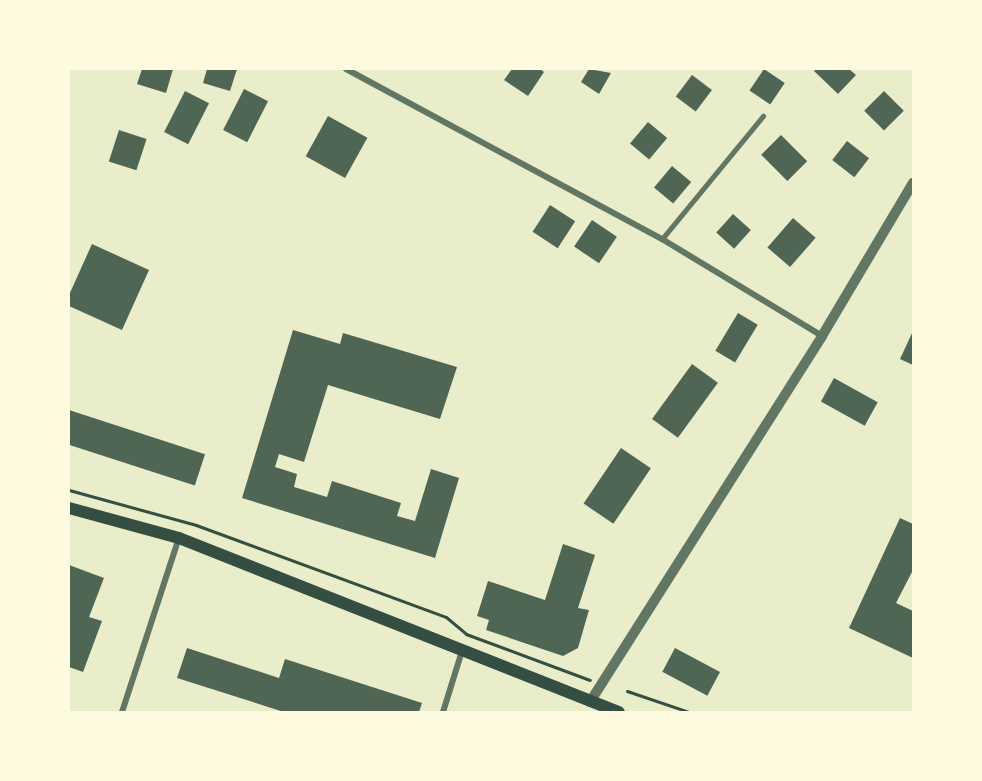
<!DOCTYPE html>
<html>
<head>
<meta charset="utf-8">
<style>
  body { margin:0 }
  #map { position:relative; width:982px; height:781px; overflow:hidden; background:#e9edc9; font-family:Overpass,sans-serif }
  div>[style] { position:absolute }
  .building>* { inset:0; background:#4f6655; transform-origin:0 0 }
  .path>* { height:3px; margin:-1.5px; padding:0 1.5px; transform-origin:1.5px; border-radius:1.5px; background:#344e41 }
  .service>* { height:4.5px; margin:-2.25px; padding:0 2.25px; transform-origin:2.25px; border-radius:2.25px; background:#617663 }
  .minor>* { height:6px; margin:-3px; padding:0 3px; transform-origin:3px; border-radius:3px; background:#617663 }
  .tertiary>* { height:10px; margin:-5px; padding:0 5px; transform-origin:5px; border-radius:5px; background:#617663 }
  .secondary>* { height:12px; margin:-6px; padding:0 6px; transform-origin:6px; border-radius:6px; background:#344e41 }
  span { translate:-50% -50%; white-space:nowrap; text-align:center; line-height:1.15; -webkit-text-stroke:4.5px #fefae0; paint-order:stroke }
  .frame { position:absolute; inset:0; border:70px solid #fefae0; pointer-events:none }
</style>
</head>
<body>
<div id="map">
  <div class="building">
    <i style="clip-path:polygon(142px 69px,173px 69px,166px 93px,137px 84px)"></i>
    <i style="clip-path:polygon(207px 69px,237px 69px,230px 91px,203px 83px)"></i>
    <i style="clip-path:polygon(512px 69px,540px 69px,544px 72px,528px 96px,504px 80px)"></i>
    <i style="clip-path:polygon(589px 69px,611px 73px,599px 94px,581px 82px)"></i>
    <i style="left:764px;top:69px;width:25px;height:26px;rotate:34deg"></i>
    <i style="clip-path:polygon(816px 69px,849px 69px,856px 75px,838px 94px,814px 71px)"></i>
    <i style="left:692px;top:75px;width:25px;height:27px;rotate:37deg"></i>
    <i style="left:244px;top:89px;width:27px;height:46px;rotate:27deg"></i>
    <i style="left:185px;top:91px;width:27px;height:46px;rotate:27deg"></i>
    <i style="left:884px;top:91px;width:28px;height:28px;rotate:45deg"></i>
    <i style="left:328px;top:116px;width:45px;height:46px;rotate:29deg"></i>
    <i style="left:648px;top:122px;width:25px;height:28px;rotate:40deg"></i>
    <i style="left:119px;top:130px;width:29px;height:33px;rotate:18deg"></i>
    <i style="left:781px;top:135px;width:37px;height:28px;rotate:45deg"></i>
    <i style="left:847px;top:141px;width:28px;height:24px;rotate:38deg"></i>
    <i style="left:672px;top:166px;width:25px;height:28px;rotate:40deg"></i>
    <i style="left:550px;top:205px;width:30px;height:32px;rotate:33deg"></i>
    <i style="left:733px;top:214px;width:24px;height:25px;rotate:42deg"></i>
    <i style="left:793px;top:218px;width:30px;height:39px;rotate:41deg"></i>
    <i style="left:592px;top:220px;width:30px;height:32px;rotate:34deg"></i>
    <i style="clip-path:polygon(92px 244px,149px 270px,122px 330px,69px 306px,69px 295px)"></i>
    <i style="left:738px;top:313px;width:23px;height:44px;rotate:31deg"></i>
    <i style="clip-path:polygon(293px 330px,340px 344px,343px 333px,457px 367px,440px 419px,328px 385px,304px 462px,279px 454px,275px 467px,297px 474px,294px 487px,327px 497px,332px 481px,401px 503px,397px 516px,415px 521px,431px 469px,459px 478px,435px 558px,242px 498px)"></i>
    <i style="clip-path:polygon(913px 331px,913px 365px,900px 359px)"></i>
    <i style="left:692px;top:364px;width:32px;height:68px;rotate:36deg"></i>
    <i style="left:834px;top:378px;width:50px;height:27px;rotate:29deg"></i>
    <i style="left:69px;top:410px;width:143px;height:33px;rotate:18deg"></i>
    <i style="left:621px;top:448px;width:36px;height:67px;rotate:34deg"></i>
    <i style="clip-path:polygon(900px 518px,913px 524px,913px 570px,896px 603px,913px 611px,913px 658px,849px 628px)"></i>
    <i style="clip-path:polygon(563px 544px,595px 555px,578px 608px,589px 610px,578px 648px,563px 656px,486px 630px,489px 620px,477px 616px,488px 581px,545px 600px)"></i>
    <i style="clip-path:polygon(69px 565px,104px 578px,89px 617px,102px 621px,83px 672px,69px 667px)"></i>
    <i style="clip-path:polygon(187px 648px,279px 678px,285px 659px,422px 703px,419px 712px,284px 712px,177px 678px)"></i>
    <i style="left:675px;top:648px;width:51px;height:27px;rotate:28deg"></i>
  </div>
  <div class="path">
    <i style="left:69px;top:490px;width:132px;rotate:15.4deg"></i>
    <i style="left:196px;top:525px;width:266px;rotate:20.2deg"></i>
    <i style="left:446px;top:617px;width:26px;rotate:40deg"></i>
    <i style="left:466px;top:634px;width:132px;rotate:20.4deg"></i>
    <i style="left:627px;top:691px;width:65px;rotate:18.7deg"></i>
  </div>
  <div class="service">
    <i style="left:662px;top:239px;width:159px;rotate:-50.6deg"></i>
  </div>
  <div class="minor">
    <i style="left:346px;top:69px;width:359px;rotate:28.3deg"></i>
    <i style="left:662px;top:239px;width:187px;rotate:31.2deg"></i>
    <i style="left:122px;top:712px;width:183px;rotate:-71.9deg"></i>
    <i style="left:443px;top:712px;width:64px;rotate:-72.7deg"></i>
  </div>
  <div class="tertiary">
    <i style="left:590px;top:702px;width:433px;rotate:-57.6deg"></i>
    <i style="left:822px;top:336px;width:178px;rotate:-59.3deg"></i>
  </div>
  <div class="secondary">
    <i style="left:69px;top:508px;width:114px;rotate:15.3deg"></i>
    <i style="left:179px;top:538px;width:473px;rotate:21.6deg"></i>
  </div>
  <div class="frame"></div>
</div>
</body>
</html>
